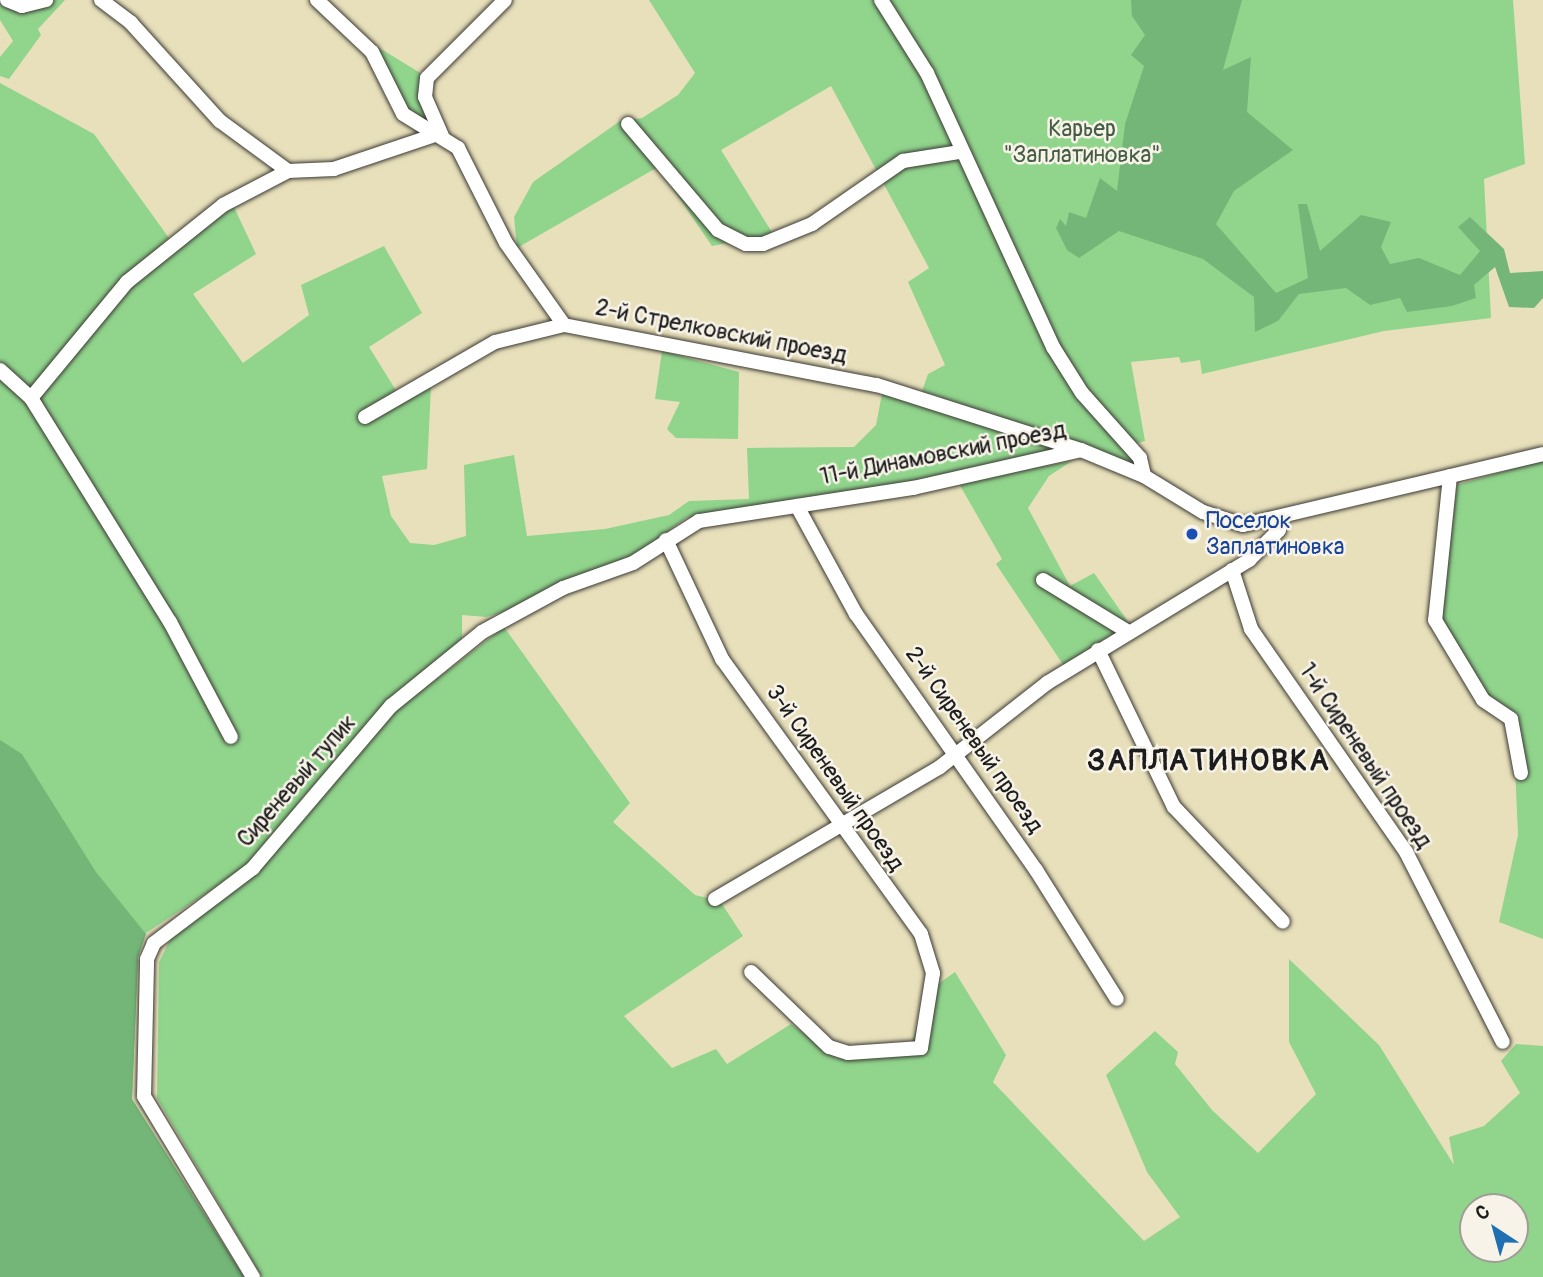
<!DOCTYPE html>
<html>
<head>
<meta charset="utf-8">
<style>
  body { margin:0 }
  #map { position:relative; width:1543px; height:1277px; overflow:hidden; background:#e8e0bb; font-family:Pangolin,sans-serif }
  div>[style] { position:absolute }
  .green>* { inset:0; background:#91d58d }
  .forest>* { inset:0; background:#74b678 }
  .roads { filter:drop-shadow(0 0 2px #3b3934) drop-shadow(0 0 2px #3b3934) }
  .street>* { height:14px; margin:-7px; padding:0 7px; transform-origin:7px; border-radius:7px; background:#fff }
  .dots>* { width:19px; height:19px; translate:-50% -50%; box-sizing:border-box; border:4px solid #f7f3e8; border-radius:50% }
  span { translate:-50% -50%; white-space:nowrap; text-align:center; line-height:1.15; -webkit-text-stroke:5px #f7f3e8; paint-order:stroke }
  .park-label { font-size:23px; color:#455d44 }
  .street-label { font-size:23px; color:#1c1c1c }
  .transit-label { font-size:23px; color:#164399 }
  .left { translate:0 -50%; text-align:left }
  .district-label { font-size:30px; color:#1c1c1c; font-weight:700; letter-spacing:2px }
  .north { position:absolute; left:1459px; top:1193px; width:70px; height:70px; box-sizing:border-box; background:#f7f3e8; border:2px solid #9f9d96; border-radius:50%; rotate:324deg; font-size:19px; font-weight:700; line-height:28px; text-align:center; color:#1c1c1c }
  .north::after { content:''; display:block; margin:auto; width:24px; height:32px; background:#1f6fb2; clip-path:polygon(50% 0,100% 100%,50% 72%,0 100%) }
</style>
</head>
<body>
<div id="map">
  <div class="green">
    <i style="clip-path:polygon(0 0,65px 0,38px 29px,41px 35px,9px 79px,0 76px,0 57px,13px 41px,0 20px)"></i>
    <i style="clip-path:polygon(649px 0,1513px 0,1525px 164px,1484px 179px,1491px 318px,1384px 331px,1202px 374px,1200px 360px,1181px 363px,1179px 357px,1131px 362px,1145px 441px,1135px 444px,1134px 463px,922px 391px,928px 374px,945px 365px,908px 282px,929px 268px,831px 86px,721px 150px,773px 234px,712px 246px,658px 167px,517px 248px,514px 217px,533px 182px,620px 121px,642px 118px,678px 95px,695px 73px)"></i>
    <i style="clip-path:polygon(373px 44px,422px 74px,433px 124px,410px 118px)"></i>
    <i style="clip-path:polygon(0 83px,94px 134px,169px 238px,119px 281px,233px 205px,256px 254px,193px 294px,243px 363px,309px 315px,301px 285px,384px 246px,422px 313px,369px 347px,397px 392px,431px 387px,427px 469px,382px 476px,391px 516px,410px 543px,434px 545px,466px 536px,464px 465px,514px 455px,527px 536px,605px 529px,669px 515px,689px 501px,749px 499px,747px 448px,854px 447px,876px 425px,882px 394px,1064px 449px,913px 482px,686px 518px,633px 556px,513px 609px,486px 617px,462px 615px,462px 638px,249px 865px,146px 933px,138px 957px,132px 1100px,244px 1277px,0 1277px)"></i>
    <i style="clip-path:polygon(662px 351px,739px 372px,738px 439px,676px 438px,667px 429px,680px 402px,655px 399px)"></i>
    <i style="clip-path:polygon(1543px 460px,1543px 939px,1499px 922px,1518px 835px,1513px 724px,1487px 696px,1440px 618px,1457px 485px)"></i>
    <i style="clip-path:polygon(1072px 461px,1049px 476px,1028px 508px,1070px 586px,1094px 573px,1129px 623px,1064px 666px,996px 564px,1002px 559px,958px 482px)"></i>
    <i style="clip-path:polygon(evenodd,504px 627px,630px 803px,613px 822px,695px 895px,720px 901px,743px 936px,624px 1016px,672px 1068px,716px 1049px,727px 1064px,791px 1024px,837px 1058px,908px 1055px,928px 991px,955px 972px,1006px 1055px,993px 1082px,1144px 1241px,1180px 1217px,1147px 1172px,1106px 1075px,1155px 1031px,1178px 1052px,1175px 1064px,1212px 1110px,1258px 1153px,1316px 1094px,1289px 1042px,1289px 959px,1379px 1045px,1454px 1165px,1449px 1137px,1484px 1126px,1520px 1093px,1501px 1061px,1516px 1044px,1543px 1046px,1543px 1277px,262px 1277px,157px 1098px,159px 962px,171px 938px,258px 872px,397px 710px,504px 627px,1473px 1207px,1515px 1207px,1515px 1249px,1473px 1249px,1473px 1207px)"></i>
  </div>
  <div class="forest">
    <i style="clip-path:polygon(1131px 0,1242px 0,1223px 70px,1251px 57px,1247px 112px,1293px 150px,1234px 191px,1216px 224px,1276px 293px,1308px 278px,1298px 204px,1307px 204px,1320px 251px,1361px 215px,1391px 222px,1381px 247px,1390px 264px,1419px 258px,1460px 275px,1480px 251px,1458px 227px,1470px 217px,1504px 249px,1510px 273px,1543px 271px,1543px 298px,1534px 308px,1509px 307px,1495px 267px,1474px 285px,1476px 298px,1452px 306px,1407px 312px,1400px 298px,1370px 305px,1346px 288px,1299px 294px,1278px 321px,1255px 332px,1254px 297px,1203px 259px,1119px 231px,1079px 258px,1067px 250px,1056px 228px,1060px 219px,1066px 226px,1069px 212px,1086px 218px,1100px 178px,1117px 191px,1125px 124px,1144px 66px,1131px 55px,1145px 35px,1132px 16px)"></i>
    <i style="clip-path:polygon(0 740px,22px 754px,96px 872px,146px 934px,138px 957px,132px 1099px,244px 1277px,0 1277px)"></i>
  </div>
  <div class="roads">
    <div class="street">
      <i style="left:7px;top:0;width:16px;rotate:22deg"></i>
      <i style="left:22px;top:6px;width:25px;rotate:-14deg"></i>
      <i style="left:101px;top:0;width:38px;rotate:37deg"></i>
      <i style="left:131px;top:23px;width:132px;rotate:47.8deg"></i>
      <i style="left:220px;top:121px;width:84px;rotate:36.3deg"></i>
      <i style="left:317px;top:0;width:76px;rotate:43.4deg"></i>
      <i style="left:372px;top:52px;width:69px;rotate:63.4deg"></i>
      <i style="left:403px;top:114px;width:65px;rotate:31.7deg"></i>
      <i style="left:458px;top:148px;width:106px;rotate:63.2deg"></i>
      <i style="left:506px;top:243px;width:100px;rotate:54.7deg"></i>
      <i style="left:881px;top:0;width:86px;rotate:57.8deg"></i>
      <i style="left:927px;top:73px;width:302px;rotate:65.3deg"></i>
      <i style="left:1053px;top:347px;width:54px;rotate:57.8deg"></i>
      <i style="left:1082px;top:393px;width:87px;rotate:48.3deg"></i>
      <i style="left:1140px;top:458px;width:18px;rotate:77deg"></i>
      <i style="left:628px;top:124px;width:139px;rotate:49.7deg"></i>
      <i style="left:718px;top:230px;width:31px;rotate:27deg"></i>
      <i style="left:746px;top:244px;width:17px"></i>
      <i style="left:763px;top:244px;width:53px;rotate:-22.2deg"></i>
      <i style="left:812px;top:224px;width:111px;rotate:-34.7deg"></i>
      <i style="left:903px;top:161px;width:58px;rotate:-9deg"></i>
      <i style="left:443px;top:138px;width:45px;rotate:-113.7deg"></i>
      <i style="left:425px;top:97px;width:19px;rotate:-84deg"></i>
      <i style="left:427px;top:78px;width:110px;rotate:-45deg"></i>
      <i style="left:0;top:370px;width:42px;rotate:42.1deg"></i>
      <i style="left:31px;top:398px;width:264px;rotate:58.2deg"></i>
      <i style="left:170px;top:622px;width:130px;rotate:62.1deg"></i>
      <i style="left:31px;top:398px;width:151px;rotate:-50.4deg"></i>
      <i style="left:127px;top:282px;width:123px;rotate:-38.7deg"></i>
      <i style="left:223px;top:205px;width:73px;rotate:-27.6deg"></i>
      <i style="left:288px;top:171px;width:46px;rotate:-2.5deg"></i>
      <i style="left:334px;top:169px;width:103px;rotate:-18.6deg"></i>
      <i style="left:365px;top:417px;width:150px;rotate:-30deg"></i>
      <i style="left:495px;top:342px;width:71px;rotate:-13.8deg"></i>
      <i style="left:564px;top:325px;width:319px;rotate:10.9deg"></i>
      <i style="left:877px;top:385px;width:214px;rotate:17.7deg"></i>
      <i style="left:1450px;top:476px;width:145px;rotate:95.9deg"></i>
      <i style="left:1435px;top:620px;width:93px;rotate:59deg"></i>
      <i style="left:1483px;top:700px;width:34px;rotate:34deg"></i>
      <i style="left:1511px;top:719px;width:55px;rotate:79.5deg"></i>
      <i style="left:797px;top:506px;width:123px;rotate:61.4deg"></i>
      <i style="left:856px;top:614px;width:313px;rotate:54.9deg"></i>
      <i style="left:1036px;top:870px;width:152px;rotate:57.9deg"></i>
      <i style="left:666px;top:540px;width:132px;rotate:64.8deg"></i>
      <i style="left:722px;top:659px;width:339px;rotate:54.1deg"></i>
      <i style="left:921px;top:934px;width:41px;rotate:72.9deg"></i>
      <i style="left:933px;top:973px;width:76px;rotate:99.1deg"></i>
      <i style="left:921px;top:1048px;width:73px;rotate:176.1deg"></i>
      <i style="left:848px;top:1053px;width:20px;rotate:-162deg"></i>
      <i style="left:829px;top:1047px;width:108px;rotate:-136.1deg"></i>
      <i style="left:1232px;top:570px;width:62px;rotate:72.1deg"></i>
      <i style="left:1251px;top:629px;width:272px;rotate:55.2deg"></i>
      <i style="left:1406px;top:852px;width:213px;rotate:63deg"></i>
      <i style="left:1043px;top:580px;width:98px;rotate:31.3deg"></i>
      <i style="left:1098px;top:650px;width:174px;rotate:64.2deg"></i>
      <i style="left:1174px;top:807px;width:158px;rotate:46.5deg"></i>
      <i style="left:715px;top:899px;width:261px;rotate:-30.4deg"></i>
      <i style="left:940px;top:767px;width:136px;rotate:-38.1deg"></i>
      <i style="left:1047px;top:683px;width:237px;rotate:-31.3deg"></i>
      <i style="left:1249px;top:560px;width:42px;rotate:-45deg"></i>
      <i style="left:1279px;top:530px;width:10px;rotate:-84deg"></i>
      <i style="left:253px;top:1277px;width:211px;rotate:-121.1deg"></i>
      <i style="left:144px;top:1096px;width:137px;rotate:-88.7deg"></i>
      <i style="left:147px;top:959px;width:17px;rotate:-66deg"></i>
      <i style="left:154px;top:943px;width:124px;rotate:-37.1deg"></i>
      <i style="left:253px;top:868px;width:213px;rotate:-49.6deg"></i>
      <i style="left:391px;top:706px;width:117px;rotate:-39.1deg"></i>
      <i style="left:482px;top:632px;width:92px;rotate:-28.5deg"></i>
      <i style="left:563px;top:588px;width:74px;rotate:-19.7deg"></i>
      <i style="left:633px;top:563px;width:78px;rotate:-32.5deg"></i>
      <i style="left:699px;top:521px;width:217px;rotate:-8.8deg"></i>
      <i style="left:913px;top:488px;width:172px;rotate:-12.7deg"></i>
      <i style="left:1081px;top:450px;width:68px;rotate:22.4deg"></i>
      <i style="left:1144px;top:476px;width:69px;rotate:31.4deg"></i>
      <i style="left:1203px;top:512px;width:42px;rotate:18deg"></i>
      <i style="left:1243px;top:525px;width:308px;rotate:-13.3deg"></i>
    </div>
  </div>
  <div class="dots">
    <i style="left:1192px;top:534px;background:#1a4fb4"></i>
  </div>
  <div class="park-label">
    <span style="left:1082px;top:142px">Карьер<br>"Заплатиновка"</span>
  </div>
  <div class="street-label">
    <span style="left:721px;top:332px;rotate:11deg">2-й Стрелковский проезд</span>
    <span style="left:943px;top:454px;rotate:-11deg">11-й Динамовский проезд</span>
    <span style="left:974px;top:740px;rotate:55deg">2-й Сиреневый проезд</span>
    <span style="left:1365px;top:756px;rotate:56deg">1-й Сиреневый проезд</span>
    <span style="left:835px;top:778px;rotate:55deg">3-й Сиреневый проезд</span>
    <span style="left:297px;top:781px;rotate:-49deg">Сиреневый тупик</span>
  </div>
  <div class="transit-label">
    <span class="left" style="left:1206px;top:534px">Поселок<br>Заплатиновка</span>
  </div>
  <div class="district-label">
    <span style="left:1209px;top:761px">ЗАПЛАТИНОВКА</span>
  </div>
  <div class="north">С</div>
</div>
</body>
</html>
